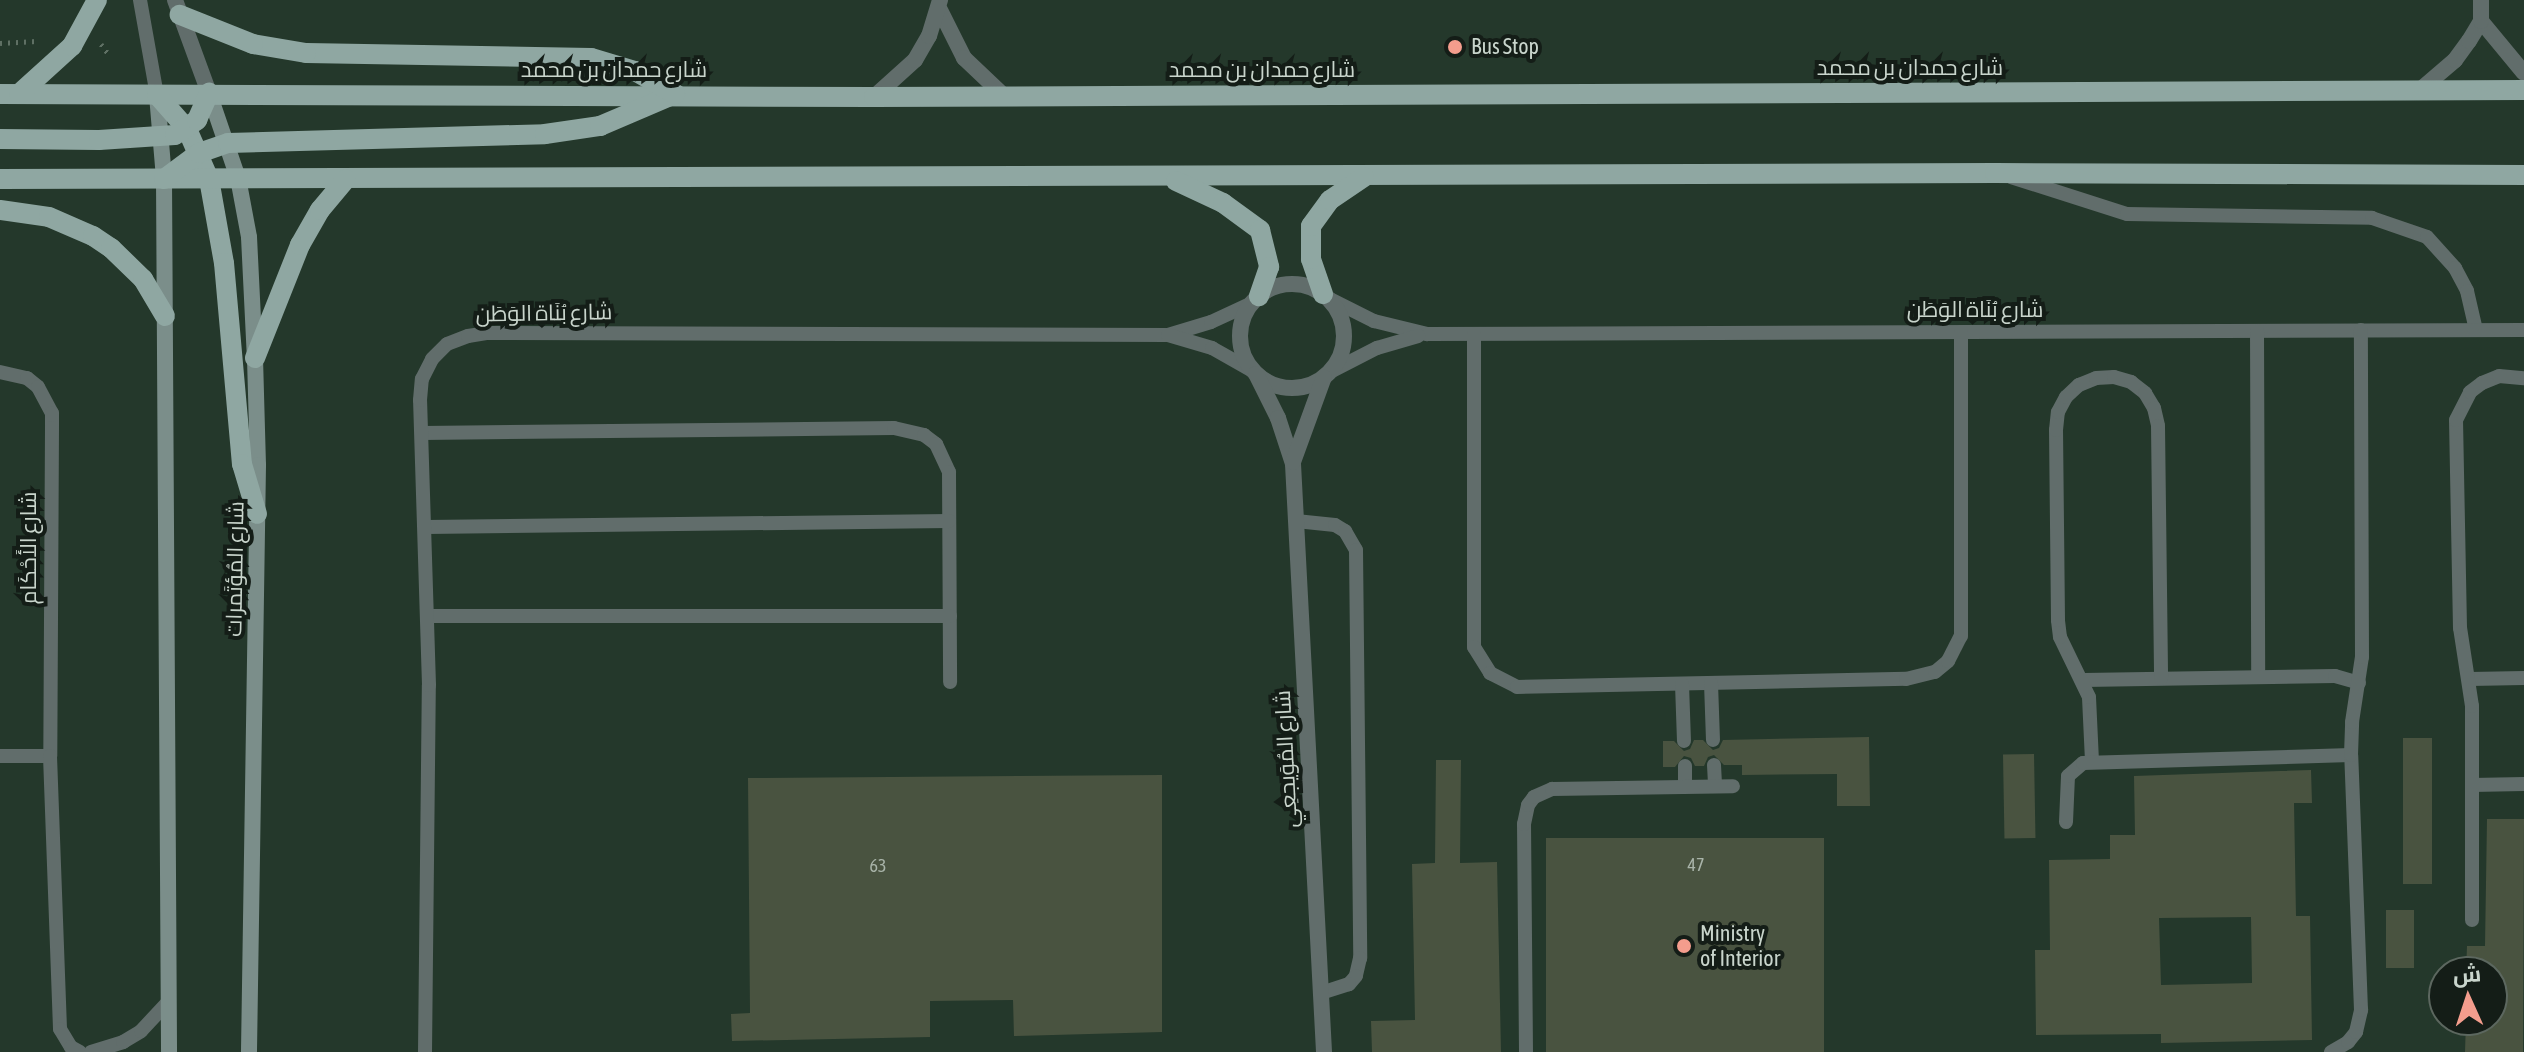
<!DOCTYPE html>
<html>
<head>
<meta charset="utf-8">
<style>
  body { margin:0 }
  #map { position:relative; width:2524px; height:1052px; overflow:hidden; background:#24382b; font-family:"Asap Condensed",Cairo,sans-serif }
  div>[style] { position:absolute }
  .building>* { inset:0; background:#495340; transform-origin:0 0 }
  .path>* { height:5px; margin-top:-2.5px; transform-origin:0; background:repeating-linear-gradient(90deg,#5f7064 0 2px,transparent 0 8px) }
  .lane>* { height:14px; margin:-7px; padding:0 7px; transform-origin:7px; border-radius:7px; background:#616d6b }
  .street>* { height:16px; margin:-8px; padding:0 8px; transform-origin:8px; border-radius:8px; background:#616d6b }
  .street>.ring { margin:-8px; padding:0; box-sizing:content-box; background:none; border:16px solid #616d6b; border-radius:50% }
  .secondary>* { height:16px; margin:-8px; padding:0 8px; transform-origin:8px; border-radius:8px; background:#7b8e8a }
  .primary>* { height:20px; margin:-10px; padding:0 10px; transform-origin:10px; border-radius:10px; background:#8fa7a2 }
  .dots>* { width:22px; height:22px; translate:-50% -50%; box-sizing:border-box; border:4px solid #141d17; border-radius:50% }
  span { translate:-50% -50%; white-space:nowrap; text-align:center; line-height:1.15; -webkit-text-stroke:8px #141d17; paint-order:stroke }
  .number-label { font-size:18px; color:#a9b4a9 }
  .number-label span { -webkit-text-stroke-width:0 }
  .poi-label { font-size:22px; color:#c9d5cc }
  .left { translate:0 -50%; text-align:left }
  .street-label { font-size:22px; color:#c9d5cc }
  .north { position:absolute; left:2428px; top:956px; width:80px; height:80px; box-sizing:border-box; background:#141d17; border:2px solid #5c675f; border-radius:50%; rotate:357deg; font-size:22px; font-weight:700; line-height:32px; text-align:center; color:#c9d5cc }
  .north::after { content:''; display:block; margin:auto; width:28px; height:36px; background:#f49d8d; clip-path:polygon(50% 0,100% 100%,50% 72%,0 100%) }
</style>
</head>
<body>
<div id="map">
  <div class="building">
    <i style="clip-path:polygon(1869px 737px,1870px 806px,1837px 806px,1837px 774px,1742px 775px,1742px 765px,1724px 765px,1714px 755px,1708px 757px,1704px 766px,1695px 766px,1691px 758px,1684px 756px,1675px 767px,1663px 767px,1663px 741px,1674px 741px,1684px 751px,1690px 749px,1694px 740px,1703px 740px,1713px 750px,1719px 748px,1723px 740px)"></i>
    <i style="left:2403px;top:738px;width:29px;height:146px"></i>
    <i style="left:2034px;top:754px;width:84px;height:31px;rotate:89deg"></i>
    <i style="clip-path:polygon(1436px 760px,1461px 760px,1460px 863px,1497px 862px,1501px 1052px,1372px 1052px,1371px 1021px,1415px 1020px,1412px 864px,1435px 863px)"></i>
    <i style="clip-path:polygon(evenodd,2311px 770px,2312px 803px,2294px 803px,2296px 916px,2310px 916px,2312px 1040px,2161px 1043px,2161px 1034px,2036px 1035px,2035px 950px,2050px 950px,2049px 860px,2110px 859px,2110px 835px,2135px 835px,2134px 776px,2311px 770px,2251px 917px,2252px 983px,2161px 985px,2159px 918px,2251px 917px)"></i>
    <i style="clip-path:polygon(1162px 775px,1162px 1032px,1014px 1036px,1013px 1000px,930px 1001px,930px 1037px,732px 1041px,731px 1014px,750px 1013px,748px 778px)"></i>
    <i style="clip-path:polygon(2487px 819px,2524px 819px,2523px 1052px,2465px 1052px,2466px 1020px,2492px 1020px,2492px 972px,2466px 972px,2467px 946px,2485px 946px)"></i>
    <i style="left:1546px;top:838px;width:278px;height:214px"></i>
    <i style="left:2386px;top:910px;width:28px;height:58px"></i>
  </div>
  <div class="path">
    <i style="left:0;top:43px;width:37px;rotate:-3deg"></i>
    <i style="left:101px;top:44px;width:15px;rotate:53deg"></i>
  </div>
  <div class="lane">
    <i style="left:140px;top:0;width:97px;rotate:79.9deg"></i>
    <i style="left:2011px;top:177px;width:122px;rotate:17.7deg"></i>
    <i style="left:2127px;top:214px;width:245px;rotate:0.9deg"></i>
    <i style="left:2372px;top:218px;width:58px;rotate:19.1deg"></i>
    <i style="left:2427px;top:237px;width:42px;rotate:47.9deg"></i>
    <i style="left:2455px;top:268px;width:26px;rotate:62deg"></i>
    <i style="left:2467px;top:291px;width:40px;rotate:77deg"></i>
    <i style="left:1326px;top:297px;width:54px;rotate:26.6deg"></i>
    <i style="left:1374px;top:321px;width:55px;rotate:13.8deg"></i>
    <i style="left:1427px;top:334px;width:1097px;rotate:-0.21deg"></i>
    <i style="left:2257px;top:331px;width:346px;rotate:89.8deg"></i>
    <i style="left:1474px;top:334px;width:313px;rotate:90deg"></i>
    <i style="left:1474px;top:647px;width:31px;rotate:58deg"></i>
    <i style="left:1490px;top:673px;width:30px;rotate:27deg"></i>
    <i style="left:1517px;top:687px;width:389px;rotate:-1.2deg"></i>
    <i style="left:1906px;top:679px;width:30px;rotate:-14deg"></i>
    <i style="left:1935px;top:672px;width:17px;rotate:-40deg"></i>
    <i style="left:1948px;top:661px;width:28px;rotate:-63deg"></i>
    <i style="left:1961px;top:636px;width:304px;rotate:-90deg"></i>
    <i style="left:1168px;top:335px;width:45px;rotate:-16.8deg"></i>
    <i style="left:1211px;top:322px;width:45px;rotate:-24.9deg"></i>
    <i style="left:0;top:372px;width:28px;rotate:13deg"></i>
    <i style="left:27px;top:378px;width:14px;rotate:39deg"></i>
    <i style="left:38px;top:387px;width:30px;rotate:62deg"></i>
    <i style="left:52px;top:413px;width:15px;rotate:90deg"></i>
    <i style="left:52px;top:428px;width:328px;rotate:90.3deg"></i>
    <i style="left:50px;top:756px;width:50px;rotate:180deg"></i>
    <i style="left:1330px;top:372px;width:53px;rotate:-27.1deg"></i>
    <i style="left:1377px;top:348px;width:43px;rotate:-16.3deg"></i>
    <i style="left:422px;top:433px;width:472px;rotate:-0.6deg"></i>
    <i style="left:894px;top:428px;width:31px;rotate:13deg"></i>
    <i style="left:924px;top:435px;width:15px;rotate:37deg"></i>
    <i style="left:936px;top:444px;width:31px;rotate:65deg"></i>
    <i style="left:949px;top:472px;width:210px;rotate:89.7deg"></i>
    <i style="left:1296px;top:521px;width:39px;rotate:6deg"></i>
    <i style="left:1335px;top:525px;width:12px;rotate:31deg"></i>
    <i style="left:1345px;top:531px;width:22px;rotate:60deg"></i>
    <i style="left:1356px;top:550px;width:408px;rotate:89.4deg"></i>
    <i style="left:1360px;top:958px;width:18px;rotate:103deg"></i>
    <i style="left:1356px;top:976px;width:11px;rotate:131deg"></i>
    <i style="left:1349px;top:984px;width:29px;rotate:162deg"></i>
    <i style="left:426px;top:527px;width:523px;rotate:-0.66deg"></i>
    <i style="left:428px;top:616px;width:522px"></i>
    <i style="left:2470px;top:679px;width:54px;rotate:-1.1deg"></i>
    <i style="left:2084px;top:680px;width:251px;rotate:-0.9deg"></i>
    <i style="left:2335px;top:676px;width:25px;rotate:16deg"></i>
    <i style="left:1711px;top:683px;width:57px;rotate:88deg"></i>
    <i style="left:1682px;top:684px;width:57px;rotate:88deg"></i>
    <i style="left:50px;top:756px;width:273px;rotate:87.9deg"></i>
    <i style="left:60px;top:1029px;width:21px;rotate:59deg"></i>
    <i style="left:71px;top:1047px;width:10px;rotate:29deg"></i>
    <i style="left:2092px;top:761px;width:64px;rotate:-92.7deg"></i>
    <i style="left:2089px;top:697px;width:67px;rotate:-115.8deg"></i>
    <i style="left:2060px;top:637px;width:17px;rotate:-97deg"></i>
    <i style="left:2058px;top:620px;width:190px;rotate:-90.6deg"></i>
    <i style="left:2056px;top:430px;width:18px;rotate:-84deg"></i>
    <i style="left:2058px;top:412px;width:17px;rotate:-62deg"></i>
    <i style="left:2066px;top:397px;width:18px;rotate:-43deg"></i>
    <i style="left:2079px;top:385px;width:18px;rotate:-22deg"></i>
    <i style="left:2096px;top:378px;width:18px;rotate:-3deg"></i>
    <i style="left:2114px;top:377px;width:18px;rotate:16deg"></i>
    <i style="left:2131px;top:382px;width:18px;rotate:38deg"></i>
    <i style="left:2145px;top:393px;width:17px;rotate:59deg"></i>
    <i style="left:2154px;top:408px;width:18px;rotate:77deg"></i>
    <i style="left:2158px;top:426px;width:252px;rotate:89.3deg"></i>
    <i style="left:1714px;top:765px;width:21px;rotate:87deg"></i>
    <i style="left:1685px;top:766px;width:20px;rotate:90deg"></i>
    <i style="left:2472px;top:785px;width:52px;rotate:-1.1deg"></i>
    <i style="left:2066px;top:822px;width:46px;rotate:-87.5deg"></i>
    <i style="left:2068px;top:776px;width:20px;rotate:-41deg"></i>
    <i style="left:2083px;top:763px;width:268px;rotate:-1.7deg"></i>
    <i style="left:2472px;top:920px;width:214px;rotate:-90deg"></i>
    <i style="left:2472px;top:706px;width:79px;rotate:-98.7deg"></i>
    <i style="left:2460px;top:628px;width:208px;rotate:-91.1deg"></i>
    <i style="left:2456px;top:420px;width:31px;rotate:-63deg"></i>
    <i style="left:2470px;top:392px;width:15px;rotate:-37deg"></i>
    <i style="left:2482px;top:383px;width:18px;rotate:-22deg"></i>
    <i style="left:2499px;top:376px;width:25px;rotate:5deg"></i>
    <i style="left:91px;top:1052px;width:34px;rotate:-17deg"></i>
    <i style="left:123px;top:1042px;width:21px;rotate:-31deg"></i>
    <i style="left:141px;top:1031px;width:41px;rotate:-47deg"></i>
    <i style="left:425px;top:1052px;width:367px;rotate:-89.4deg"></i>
    <i style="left:429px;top:685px;width:285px;rotate:-91.8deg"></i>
    <i style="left:420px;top:400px;width:21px;rotate:-85deg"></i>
    <i style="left:422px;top:379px;width:22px;rotate:-63deg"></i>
    <i style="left:432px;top:359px;width:21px;rotate:-45deg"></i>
    <i style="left:447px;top:344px;width:22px;rotate:-21deg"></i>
    <i style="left:468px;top:336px;width:20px;rotate:-9deg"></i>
    <i style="left:488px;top:333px;width:680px;rotate:0.17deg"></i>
    <i style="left:1168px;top:335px;width:46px;rotate:16.5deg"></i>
    <i style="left:1212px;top:348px;width:45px;rotate:29.4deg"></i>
    <i style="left:1526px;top:1052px;width:228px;rotate:-90.5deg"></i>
    <i style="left:1524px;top:824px;width:19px;rotate:-78deg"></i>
    <i style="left:1528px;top:805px;width:10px;rotate:-53deg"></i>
    <i style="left:1534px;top:797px;width:20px;rotate:-24deg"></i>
    <i style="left:1552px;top:789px;width:181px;rotate:-0.9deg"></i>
    <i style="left:2331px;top:1052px;width:20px;rotate:-30deg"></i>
    <i style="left:2348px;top:1042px;width:13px;rotate:-51deg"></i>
    <i style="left:2356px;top:1032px;width:23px;rotate:-77deg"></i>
    <i style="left:2361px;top:1010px;width:255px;rotate:-92.2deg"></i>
    <i style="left:2351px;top:755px;width:33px;rotate:-88deg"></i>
    <i style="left:2352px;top:722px;width:66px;rotate:-81.3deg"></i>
    <i style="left:2362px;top:657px;width:327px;rotate:-90.2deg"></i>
  </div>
  <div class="street">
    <i style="left:175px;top:0;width:99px;rotate:69.9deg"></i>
    <i style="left:940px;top:10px;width:54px;rotate:63.4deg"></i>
    <i style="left:964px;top:58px;width:52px;rotate:43.5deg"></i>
    <i style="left:2481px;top:21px;width:67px;rotate:50.4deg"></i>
    <i style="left:2420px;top:90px;width:46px;rotate:-40.6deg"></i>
    <i style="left:2455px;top:60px;width:24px;rotate:-54deg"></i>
    <i style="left:2469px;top:41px;width:23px;rotate:-59deg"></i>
    <i style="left:2481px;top:21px;width:21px;rotate:-90deg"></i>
    <i style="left:874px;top:97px;width:55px;rotate:-42.1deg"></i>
    <i style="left:915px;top:60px;width:28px;rotate:-60deg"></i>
    <i style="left:929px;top:36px;width:38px;rotate:-73deg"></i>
    <i class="ring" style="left:1240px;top:284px;width:88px;height:88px"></i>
    <i style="left:1256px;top:374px;width:49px;rotate:63.4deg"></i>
    <i style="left:1278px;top:418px;width:48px;rotate:71.9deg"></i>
    <i style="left:1293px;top:464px;width:589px;rotate:86.98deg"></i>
    <i style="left:1293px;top:462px;width:90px;rotate:-70deg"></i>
  </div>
  <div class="secondary">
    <i style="left:209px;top:93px;width:90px;rotate:71.2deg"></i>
    <i style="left:238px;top:178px;width:60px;rotate:79.4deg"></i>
    <i style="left:249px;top:237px;width:121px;rotate:87.2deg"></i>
    <i style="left:255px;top:358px;width:107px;rotate:88.4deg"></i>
    <i style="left:258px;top:465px;width:587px;rotate:90.88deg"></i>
    <i style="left:157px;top:95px;width:84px;rotate:85.2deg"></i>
    <i style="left:164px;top:179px;width:873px;rotate:89.67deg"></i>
  </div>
  <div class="primary">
    <i style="left:0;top:94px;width:874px;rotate:0.2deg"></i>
    <i style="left:874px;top:97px;width:1650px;rotate:-0.24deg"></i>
    <i style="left:19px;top:94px;width:72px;rotate:-42.2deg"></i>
    <i style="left:72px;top:46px;width:52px;rotate:-61.5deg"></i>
    <i style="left:157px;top:95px;width:45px;rotate:48.6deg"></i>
    <i style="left:187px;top:129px;width:55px;rotate:66.3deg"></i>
    <i style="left:209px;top:179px;width:85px;rotate:79.9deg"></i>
    <i style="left:224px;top:263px;width:202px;rotate:84.9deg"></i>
    <i style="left:242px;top:464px;width:52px;rotate:73.3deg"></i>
    <i style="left:0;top:139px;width:99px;rotate:0.6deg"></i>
    <i style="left:99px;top:140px;width:76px;rotate:-3.8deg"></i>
    <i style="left:175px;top:135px;width:27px;rotate:-34deg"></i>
    <i style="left:197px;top:120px;width:30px;rotate:-66deg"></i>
    <i style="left:0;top:179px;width:1995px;rotate:-0.17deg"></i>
    <i style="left:1995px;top:173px;width:529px;rotate:0.22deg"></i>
    <i style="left:164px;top:179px;width:44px;rotate:-36.6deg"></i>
    <i style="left:199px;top:153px;width:31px;rotate:-19deg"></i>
    <i style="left:228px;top:143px;width:317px;rotate:-1.6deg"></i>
    <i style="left:545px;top:134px;width:56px;rotate:-8.3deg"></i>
    <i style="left:600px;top:126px;width:82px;rotate:-23.1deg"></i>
    <i style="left:675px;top:94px;width:46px;rotate:-150.1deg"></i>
    <i style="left:635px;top:71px;width:46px;rotate:-163.5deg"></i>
    <i style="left:591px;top:58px;width:285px;rotate:-179deg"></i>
    <i style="left:306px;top:53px;width:54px;rotate:-170.4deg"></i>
    <i style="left:253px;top:44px;width:79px;rotate:-158.3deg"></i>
    <i style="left:1176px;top:181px;width:52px;rotate:25.1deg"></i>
    <i style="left:1223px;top:203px;width:46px;rotate:36.1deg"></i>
    <i style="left:1260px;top:230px;width:38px;rotate:76deg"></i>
    <i style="left:1269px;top:267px;width:31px;rotate:109deg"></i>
    <i style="left:0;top:210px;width:49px;rotate:8.1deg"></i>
    <i style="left:49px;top:217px;width:48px;rotate:23.4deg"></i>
    <i style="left:93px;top:236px;width:22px;rotate:34deg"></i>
    <i style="left:111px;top:248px;width:45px;rotate:44.1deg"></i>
    <i style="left:143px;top:279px;width:43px;rotate:59.3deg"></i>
    <i style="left:1323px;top:294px;width:37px;rotate:-109deg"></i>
    <i style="left:1311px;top:259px;width:33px;rotate:-90deg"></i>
    <i style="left:1311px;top:226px;width:32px;rotate:-54deg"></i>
    <i style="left:1330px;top:200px;width:41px;rotate:-34.1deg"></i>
    <i style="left:255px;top:358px;width:122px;rotate:-68.3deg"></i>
    <i style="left:300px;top:245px;width:40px;rotate:-60.3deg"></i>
    <i style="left:320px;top:210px;width:40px;rotate:-50deg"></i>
  </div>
  <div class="dots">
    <i style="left:1455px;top:47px;background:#f49d8d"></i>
    <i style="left:1684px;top:946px;background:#f49d8d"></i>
  </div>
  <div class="number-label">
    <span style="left:1696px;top:865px">47</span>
    <span style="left:878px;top:866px">63</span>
  </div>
  <div class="poi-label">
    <span class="left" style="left:1471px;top:47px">Bus Stop</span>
    <span class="left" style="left:1700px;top:946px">Ministry<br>of Interior</span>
  </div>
  <div class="street-label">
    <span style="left:1910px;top:68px">شارع حمدان بن محمد</span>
    <span style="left:614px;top:70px">شارع حمدان بن محمد</span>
    <span style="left:1262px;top:70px">شارع حمدان بن محمد</span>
    <span style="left:1975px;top:310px">شارع بُنَاة الوَطَن</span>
    <span style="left:544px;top:313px;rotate:-1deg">شارع بُنَاة الوَطَن</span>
    <span style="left:29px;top:548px;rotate:-90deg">شارع الأَحْكَام</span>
    <span style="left:235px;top:569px;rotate:-89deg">شارع المُؤتَمرات</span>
    <span style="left:1286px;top:759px;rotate:-93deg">شارع المُوَيجعِي</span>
  </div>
  <div class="north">ش</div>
</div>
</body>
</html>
